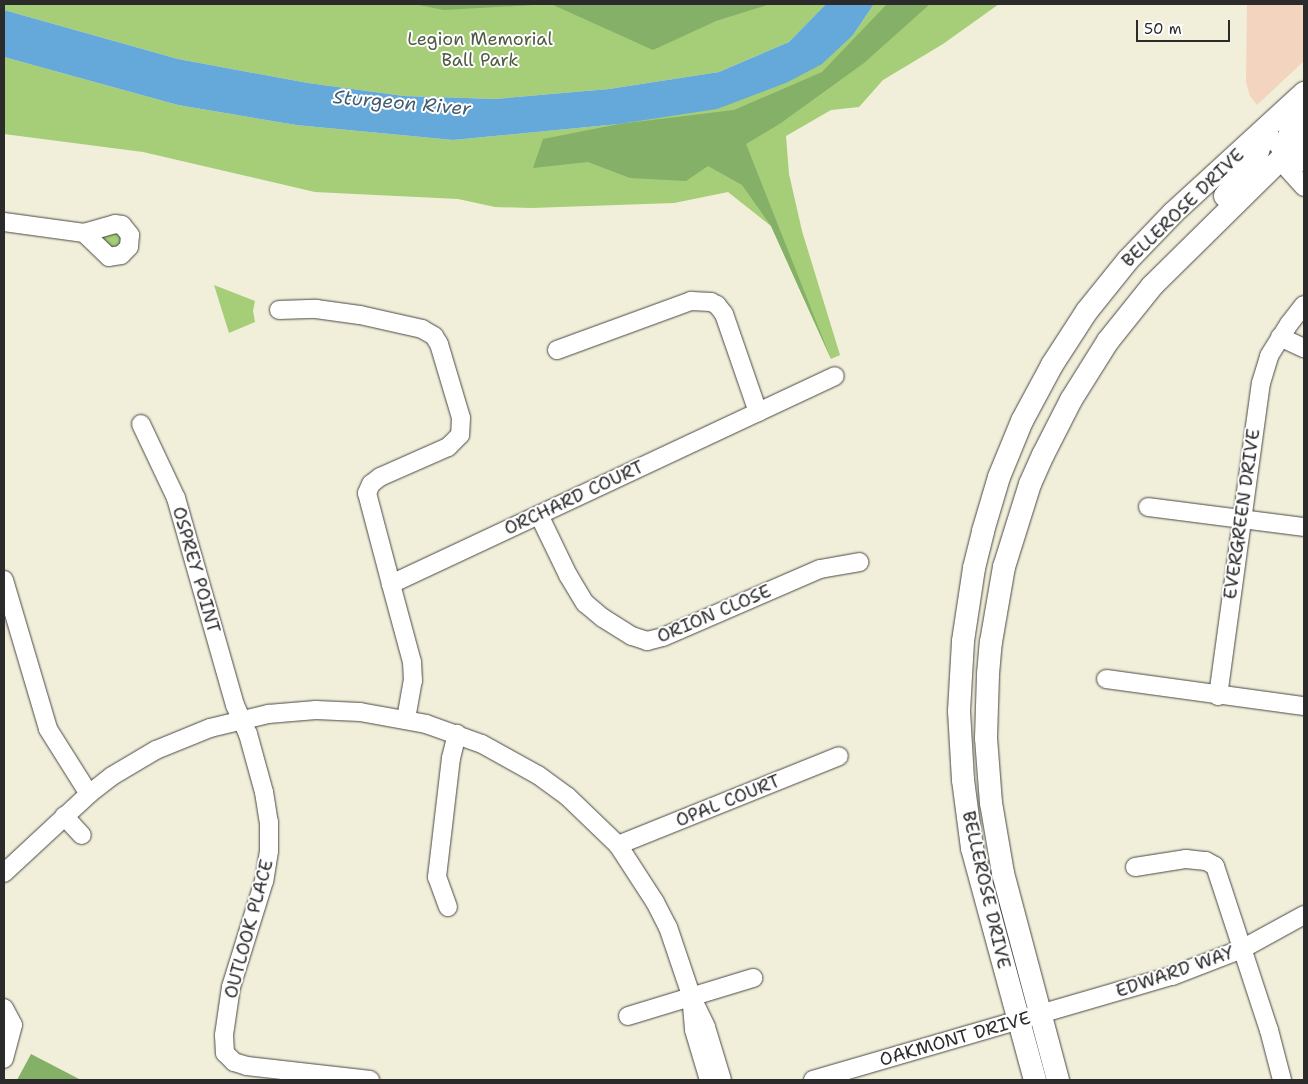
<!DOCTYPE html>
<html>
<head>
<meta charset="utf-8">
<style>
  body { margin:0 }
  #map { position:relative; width:1308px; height:1084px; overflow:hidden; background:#f1eed9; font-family:"Shantell Sans",sans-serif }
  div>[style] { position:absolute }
  .built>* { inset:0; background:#f3d4be }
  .green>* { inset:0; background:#a6cd77 }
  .forest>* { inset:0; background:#84b068 }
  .water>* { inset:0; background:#64a9da }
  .roads { filter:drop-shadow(0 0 1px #494845) drop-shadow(0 0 1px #494845) }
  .minor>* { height:18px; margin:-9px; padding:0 9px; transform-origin:9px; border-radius:9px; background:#fff }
  .major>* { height:22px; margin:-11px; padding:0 11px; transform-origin:11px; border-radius:11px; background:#fff }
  span { translate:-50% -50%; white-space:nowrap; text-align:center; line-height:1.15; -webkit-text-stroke:4px #fff; paint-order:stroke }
  .park-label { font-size:18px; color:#505c42 }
  .street-label { font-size:18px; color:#2b2b2b }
  .water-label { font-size:19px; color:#425d71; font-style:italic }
  .frame { position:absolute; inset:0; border:5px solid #2b2b2b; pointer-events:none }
  .scale { position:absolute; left:1136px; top:20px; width:94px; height:22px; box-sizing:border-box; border:2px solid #2b2b2b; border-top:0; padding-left:6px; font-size:15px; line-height:18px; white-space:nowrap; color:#2b2b2b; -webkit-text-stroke:4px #fff; paint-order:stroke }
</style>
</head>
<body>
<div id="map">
  <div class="built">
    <i style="clip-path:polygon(1247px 4px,1304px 4px,1304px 61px,1257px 105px,1250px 96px,1246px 82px)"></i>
  </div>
  <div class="green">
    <i style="clip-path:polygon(4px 4px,826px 4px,789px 42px,719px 72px,609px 89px,495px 99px,404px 96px,308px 83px,178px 59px,4px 10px)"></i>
    <i style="clip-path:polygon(874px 4px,999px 4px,943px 44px,883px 80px,859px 107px,831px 110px,786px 136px,789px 174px,802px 231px,840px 355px,831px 359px,771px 226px,728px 192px,674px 203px,531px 208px,495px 207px,458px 199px,315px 192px,143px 152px,4px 134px,4px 57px,178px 105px,296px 125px,453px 140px,619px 124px,853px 35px)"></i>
    <i style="clip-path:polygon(109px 231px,119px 233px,122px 238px,119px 248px,109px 249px,100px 236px)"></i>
    <i style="clip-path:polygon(214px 285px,255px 301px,253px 311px,255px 322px,229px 333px)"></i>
  </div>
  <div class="forest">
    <i style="clip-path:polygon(414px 4px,770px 4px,716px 21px,653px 50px,551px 4px,444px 10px)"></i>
    <i style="clip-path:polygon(887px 4px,930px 4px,864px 63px,781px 123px,746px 144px,831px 359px,771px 226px,742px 185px,708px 166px,686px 181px,630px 178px,588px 162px,533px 168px,543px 139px,619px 124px,734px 110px,822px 72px)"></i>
    <i style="clip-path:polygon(31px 1054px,81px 1080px,17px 1080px)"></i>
  </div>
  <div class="water">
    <i style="clip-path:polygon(826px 4px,874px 4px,853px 35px,822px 64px,788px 82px,717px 109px,619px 124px,453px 140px,296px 125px,178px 105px,4px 57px,4px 10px,178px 59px,308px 83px,404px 96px,495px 99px,609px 89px,719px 72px,789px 42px)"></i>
  </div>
  <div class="roads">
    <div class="minor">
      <i style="left:1264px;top:130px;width:33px;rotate:47deg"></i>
      <i style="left:1286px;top:154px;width:12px;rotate:14deg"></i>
      <i style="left:1298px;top:157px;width:8px;rotate:45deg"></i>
      <i style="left:1286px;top:154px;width:13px;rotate:90deg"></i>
      <i style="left:1286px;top:167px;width:27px;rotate:48deg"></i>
      <i style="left:4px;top:222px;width:81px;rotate:7.8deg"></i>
      <i style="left:84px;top:233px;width:32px;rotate:-16deg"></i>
      <i style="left:115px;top:224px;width:7px;rotate:8deg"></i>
      <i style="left:122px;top:225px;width:13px;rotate:51deg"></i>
      <i style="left:130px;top:235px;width:12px;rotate:95deg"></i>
      <i style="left:129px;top:247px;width:11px;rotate:135deg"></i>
      <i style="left:121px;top:255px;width:12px;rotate:171deg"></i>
      <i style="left:109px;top:257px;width:35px;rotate:-136deg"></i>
      <i style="left:279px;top:310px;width:37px;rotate:-2deg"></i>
      <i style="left:316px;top:309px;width:44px;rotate:7.8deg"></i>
      <i style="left:360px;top:315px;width:64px;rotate:12.7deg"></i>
      <i style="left:422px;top:329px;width:14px;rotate:30deg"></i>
      <i style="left:434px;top:336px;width:9px;rotate:58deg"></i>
      <i style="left:439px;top:344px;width:77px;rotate:73.4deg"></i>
      <i style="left:461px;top:418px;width:17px;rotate:93deg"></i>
      <i style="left:460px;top:435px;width:17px;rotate:135deg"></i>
      <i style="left:448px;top:447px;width:74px;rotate:156.2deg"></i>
      <i style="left:380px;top:477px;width:11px;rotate:142deg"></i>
      <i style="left:371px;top:484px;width:10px;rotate:114deg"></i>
      <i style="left:367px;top:493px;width:94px;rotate:75.2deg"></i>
      <i style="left:1280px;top:337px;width:26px;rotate:25deg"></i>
      <i style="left:557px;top:350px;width:143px;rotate:-20.1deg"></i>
      <i style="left:691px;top:301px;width:20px;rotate:3deg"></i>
      <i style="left:711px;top:302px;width:7px;rotate:27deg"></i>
      <i style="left:717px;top:305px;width:11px;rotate:52deg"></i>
      <i style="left:724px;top:314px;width:104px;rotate:70.9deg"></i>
      <i style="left:141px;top:424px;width:82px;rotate:64.7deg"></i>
      <i style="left:176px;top:498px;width:215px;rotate:74.1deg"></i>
      <i style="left:235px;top:705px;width:32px;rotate:66deg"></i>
      <i style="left:248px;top:734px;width:60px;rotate:74.6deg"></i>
      <i style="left:264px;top:792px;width:30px;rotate:81deg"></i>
      <i style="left:269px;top:822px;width:29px;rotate:90deg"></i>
      <i style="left:269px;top:851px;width:30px;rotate:99deg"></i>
      <i style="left:264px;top:881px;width:111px;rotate:107.3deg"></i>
      <i style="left:231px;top:987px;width:49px;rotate:98.3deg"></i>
      <i style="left:224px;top:1035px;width:18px;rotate:87deg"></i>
      <i style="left:225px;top:1053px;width:13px;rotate:45deg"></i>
      <i style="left:234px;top:1062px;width:14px;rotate:17deg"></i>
      <i style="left:247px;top:1066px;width:124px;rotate:6.5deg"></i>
      <i style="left:1148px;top:507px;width:157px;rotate:7.3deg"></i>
      <i style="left:539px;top:515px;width:67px;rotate:64.2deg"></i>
      <i style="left:568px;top:575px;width:33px;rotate:59deg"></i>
      <i style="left:585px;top:603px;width:23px;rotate:40deg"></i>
      <i style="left:603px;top:618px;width:34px;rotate:32deg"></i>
      <i style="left:632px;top:636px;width:16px;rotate:18deg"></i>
      <i style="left:647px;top:641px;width:16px;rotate:-14deg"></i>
      <i style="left:663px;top:637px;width:171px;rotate:-23.4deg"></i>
      <i style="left:820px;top:569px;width:40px;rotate:-10deg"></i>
      <i style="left:4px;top:580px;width:155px;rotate:73.5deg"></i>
      <i style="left:48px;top:729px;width:77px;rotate:57.8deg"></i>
      <i style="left:1106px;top:679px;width:200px;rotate:7.8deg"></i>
      <i style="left:1218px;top:696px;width:316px;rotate:-82.2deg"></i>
      <i style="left:1261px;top:383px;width:28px;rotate:-73deg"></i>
      <i style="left:1269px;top:356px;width:38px;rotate:-58deg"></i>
      <i style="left:1289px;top:324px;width:24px;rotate:-52deg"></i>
      <i style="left:406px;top:719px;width:39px;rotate:-80deg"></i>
      <i style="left:413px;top:681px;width:19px;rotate:-93deg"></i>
      <i style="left:412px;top:662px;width:81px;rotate:-105.1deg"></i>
      <i style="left:391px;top:584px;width:490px;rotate:-25.1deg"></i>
      <i style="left:64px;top:816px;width:26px;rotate:47deg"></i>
      <i style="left:618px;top:845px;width:238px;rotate:-21.9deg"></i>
      <i style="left:1135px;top:867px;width:52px;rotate:-8.9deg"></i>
      <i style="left:1186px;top:859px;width:20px;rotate:6deg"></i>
      <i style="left:1206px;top:861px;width:10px;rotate:29deg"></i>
      <i style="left:1215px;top:866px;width:173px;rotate:71.8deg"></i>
      <i style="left:1269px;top:1030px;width:52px;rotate:75.4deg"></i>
      <i style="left:4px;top:873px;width:116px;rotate:-42.9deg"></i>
      <i style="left:89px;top:794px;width:29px;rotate:-38deg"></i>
      <i style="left:112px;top:776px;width:51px;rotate:-30.6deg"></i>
      <i style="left:156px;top:750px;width:58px;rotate:-22.2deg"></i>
      <i style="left:210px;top:728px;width:60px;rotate:-13.6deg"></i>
      <i style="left:268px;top:714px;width:48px;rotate:-4.8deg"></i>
      <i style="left:316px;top:710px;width:44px;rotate:2.6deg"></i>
      <i style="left:360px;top:712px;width:67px;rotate:10.3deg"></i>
      <i style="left:426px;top:724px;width:59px;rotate:19.7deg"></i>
      <i style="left:482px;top:744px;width:64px;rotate:29deg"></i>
      <i style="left:538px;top:775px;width:36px;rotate:36deg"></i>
      <i style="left:567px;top:796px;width:71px;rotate:43.9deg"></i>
      <i style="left:618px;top:845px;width:68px;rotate:57deg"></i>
      <i style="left:655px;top:902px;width:28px;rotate:63deg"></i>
      <i style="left:668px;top:927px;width:75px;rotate:71.3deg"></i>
      <i style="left:692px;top:998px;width:32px;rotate:64deg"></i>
      <i style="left:706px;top:1027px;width:55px;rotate:73.2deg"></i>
      <i style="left:448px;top:907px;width:32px;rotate:-110deg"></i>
      <i style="left:437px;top:877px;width:120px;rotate:-83.3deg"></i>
      <i style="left:451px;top:758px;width:25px;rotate:-76deg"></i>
      <i style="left:692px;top:1006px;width:24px;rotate:85deg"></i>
      <i style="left:694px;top:1030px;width:52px;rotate:73.3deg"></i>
      <i style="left:4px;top:1008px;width:19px;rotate:62deg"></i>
      <i style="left:13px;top:1025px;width:35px;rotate:105deg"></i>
      <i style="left:628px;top:1016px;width:131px;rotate:-16.9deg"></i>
      <i style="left:813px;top:1080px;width:374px;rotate:-16.2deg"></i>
      <i style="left:1172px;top:976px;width:75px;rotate:-21.1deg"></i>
      <i style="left:1242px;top:949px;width:71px;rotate:-28.7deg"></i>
    </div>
    <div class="major">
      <i style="left:1286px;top:148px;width:16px;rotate:-75deg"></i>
      <i style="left:1290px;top:133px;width:23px;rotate:-52deg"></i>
      <i style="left:1225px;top:196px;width:49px;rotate:-50.8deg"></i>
      <i style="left:1256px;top:158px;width:28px;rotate:-73deg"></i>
      <i style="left:1035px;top:1080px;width:240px;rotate:-105.2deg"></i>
      <i style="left:972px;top:848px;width:69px;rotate:-97.5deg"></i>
      <i style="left:963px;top:780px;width:69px;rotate:-93.3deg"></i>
      <i style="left:959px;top:711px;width:70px;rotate:-86.7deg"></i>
      <i style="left:963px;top:641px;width:74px;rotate:-81.4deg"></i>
      <i style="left:974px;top:568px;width:38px;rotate:-76deg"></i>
      <i style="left:983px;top:531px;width:56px;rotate:-73.5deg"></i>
      <i style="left:999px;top:477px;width:61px;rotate:-67.7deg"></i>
      <i style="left:1022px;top:421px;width:64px;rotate:-61.8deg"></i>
      <i style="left:1052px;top:365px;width:64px;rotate:-57.1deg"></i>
      <i style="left:1087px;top:311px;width:65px;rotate:-51.2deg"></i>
      <i style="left:1128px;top:260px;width:65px;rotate:-46.2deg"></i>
      <i style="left:1173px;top:213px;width:178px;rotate:-42.5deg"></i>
      <i style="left:1058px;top:1080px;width:214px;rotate:-104.9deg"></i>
      <i style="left:1003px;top:873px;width:71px;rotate:-99.7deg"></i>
      <i style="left:991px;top:803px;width:65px;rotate:-94.4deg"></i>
      <i style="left:986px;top:738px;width:64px;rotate:-88.2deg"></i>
      <i style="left:988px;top:674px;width:32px;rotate:-85deg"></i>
      <i style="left:991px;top:642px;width:76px;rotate:-80.2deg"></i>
      <i style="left:1004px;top:567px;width:87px;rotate:-72.6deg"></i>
      <i style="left:1030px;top:484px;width:32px;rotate:-66deg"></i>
      <i style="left:1043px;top:455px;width:62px;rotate:-63deg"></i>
      <i style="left:1071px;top:400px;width:70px;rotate:-57.9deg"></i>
      <i style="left:1108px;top:341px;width:70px;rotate:-51.3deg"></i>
      <i style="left:1152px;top:286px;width:214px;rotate:-44.6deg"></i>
    </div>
  </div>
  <div class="park-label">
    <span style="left:480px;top:50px">Legion Memorial<br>Ball Park</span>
  </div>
  <div class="street-label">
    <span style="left:1183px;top:208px;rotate:-44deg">BELLEROSE DRIVE</span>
    <span style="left:574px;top:498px;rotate:-25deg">ORCHARD COURT</span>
    <span style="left:1242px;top:514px;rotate:-82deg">EVERGREEN DRIVE</span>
    <span style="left:196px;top:570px;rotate:74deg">OSPREY POINT</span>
    <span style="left:714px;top:614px;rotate:-23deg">ORION CLOSE</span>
    <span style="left:728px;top:801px;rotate:-22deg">OPAL COURT</span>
    <span style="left:986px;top:890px;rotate:77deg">BELLEROSE DRIVE</span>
    <span style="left:249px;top:929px;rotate:-75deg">OUTLOOK PLACE</span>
    <span style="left:1175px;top:972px;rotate:-19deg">EDWARD WAY</span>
    <span style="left:955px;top:1039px;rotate:-16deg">OAKMONT DRIVE</span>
  </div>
  <div class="water-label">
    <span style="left:402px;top:103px;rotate:5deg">Sturgeon River</span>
  </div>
  <div class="frame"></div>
  <div class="scale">50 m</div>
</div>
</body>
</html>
